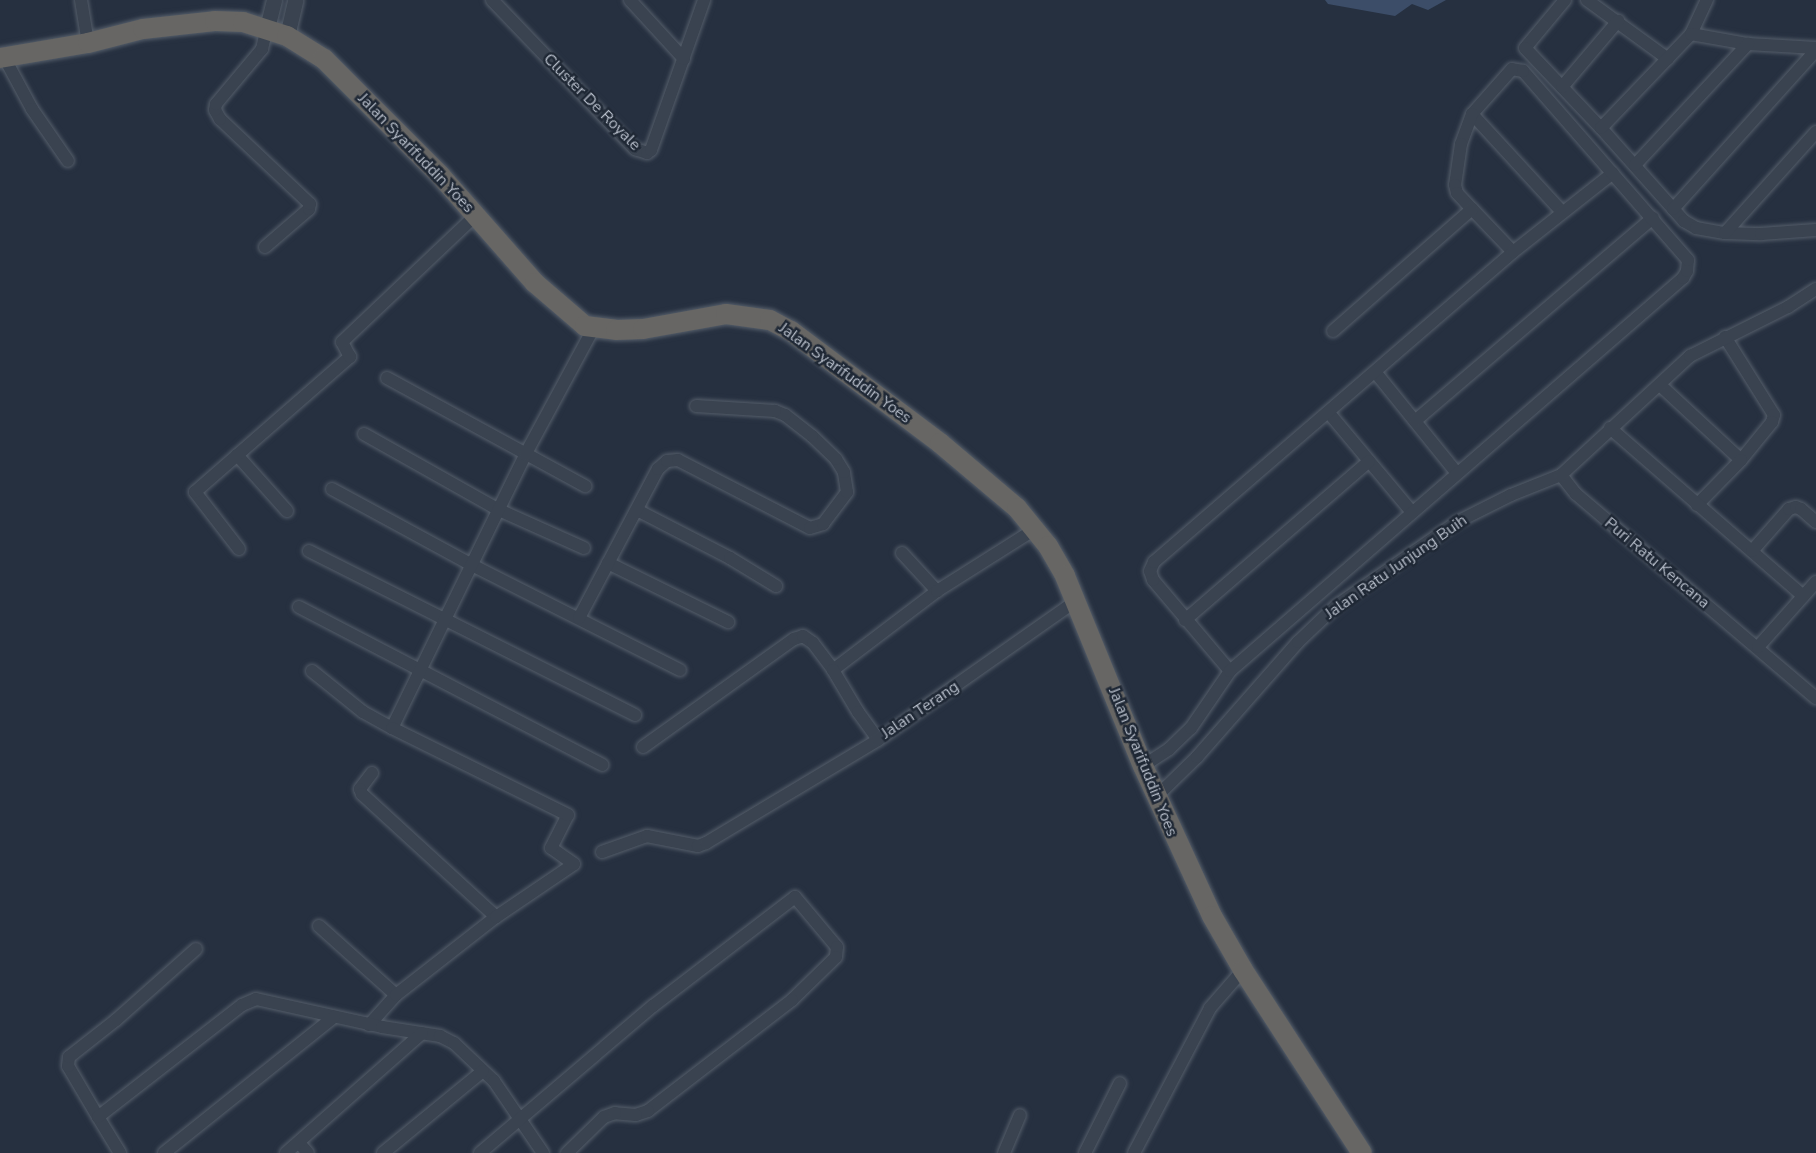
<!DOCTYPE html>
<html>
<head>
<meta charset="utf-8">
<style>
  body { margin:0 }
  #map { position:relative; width:1816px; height:1153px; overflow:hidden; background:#263040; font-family:"Nunito Sans",sans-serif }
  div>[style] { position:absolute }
  .water>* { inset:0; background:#3c4d68 }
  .roads { filter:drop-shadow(0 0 2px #555e6a) drop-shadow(0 0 2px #555e6a) }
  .minor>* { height:12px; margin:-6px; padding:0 6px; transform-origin:6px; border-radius:6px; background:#3a4350 }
  .tertiary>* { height:15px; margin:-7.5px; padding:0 7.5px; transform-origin:7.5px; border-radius:7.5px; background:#3a4350 }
  .trunk>* { height:20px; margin:-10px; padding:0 10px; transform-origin:10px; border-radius:10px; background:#676664 }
  span { translate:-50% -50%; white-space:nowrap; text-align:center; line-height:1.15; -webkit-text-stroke:5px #1f2835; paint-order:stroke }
  .street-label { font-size:16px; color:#b7beca }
</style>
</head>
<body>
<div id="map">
  <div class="water">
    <i style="clip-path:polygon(1325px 0,1446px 0,1428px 10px,1412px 4px,1395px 16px,1328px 4px)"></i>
  </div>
  <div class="roads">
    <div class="minor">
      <i style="left:81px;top:0;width:44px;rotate:80.8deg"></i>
      <i style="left:492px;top:0;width:207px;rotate:46.2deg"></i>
      <i style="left:635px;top:149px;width:13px;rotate:18deg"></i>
      <i style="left:647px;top:153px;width:5px;rotate:-37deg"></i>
      <i style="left:651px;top:150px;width:159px;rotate:-70.5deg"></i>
      <i style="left:630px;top:0;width:80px;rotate:47.5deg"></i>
      <i style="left:1565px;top:0;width:62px;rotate:129.8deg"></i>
      <i style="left:1525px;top:48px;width:110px;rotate:46.5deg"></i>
      <i style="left:1601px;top:128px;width:125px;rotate:48.3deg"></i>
      <i style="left:1684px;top:221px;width:14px;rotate:30deg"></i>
      <i style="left:1696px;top:228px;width:29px;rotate:10deg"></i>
      <i style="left:1725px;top:233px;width:36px;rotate:2deg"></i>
      <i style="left:1761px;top:234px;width:55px;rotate:-4.2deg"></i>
      <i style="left:1587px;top:0;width:100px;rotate:36.1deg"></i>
      <i style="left:1691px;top:34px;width:38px;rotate:-65deg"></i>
      <i style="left:4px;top:57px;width:59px;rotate:61.7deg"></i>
      <i style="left:32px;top:109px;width:63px;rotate:55.3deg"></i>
      <i style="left:1562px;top:87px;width:87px;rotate:-49.7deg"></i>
      <i style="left:1472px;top:114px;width:133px;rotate:47.4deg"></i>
      <i style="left:1601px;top:128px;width:130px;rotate:-46.2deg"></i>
      <i style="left:1691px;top:34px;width:58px;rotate:10deg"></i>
      <i style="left:1748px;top:44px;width:68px;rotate:3.4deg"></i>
      <i style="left:1635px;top:165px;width:166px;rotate:-47deg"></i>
      <i style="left:1472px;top:209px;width:59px;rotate:46.4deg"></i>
      <i style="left:1673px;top:209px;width:214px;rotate:-48deg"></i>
      <i style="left:1725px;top:233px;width:136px;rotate:-48deg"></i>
      <i style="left:265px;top:247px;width:58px;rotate:-40.8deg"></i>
      <i style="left:309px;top:209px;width:5px;rotate:-79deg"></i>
      <i style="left:310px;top:204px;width:124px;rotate:-136.6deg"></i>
      <i style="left:220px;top:119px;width:10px;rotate:-119deg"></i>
      <i style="left:215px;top:110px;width:6px;rotate:-81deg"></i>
      <i style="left:216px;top:104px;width:72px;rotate:-50.1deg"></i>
      <i style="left:262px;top:49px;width:22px;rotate:-77deg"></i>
      <i style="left:1725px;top:337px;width:92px;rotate:57.9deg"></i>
      <i style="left:1774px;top:415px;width:7px;rotate:106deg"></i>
      <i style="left:1772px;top:422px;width:49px;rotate:129.2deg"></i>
      <i style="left:1376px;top:373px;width:127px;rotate:51.1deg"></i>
      <i style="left:387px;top:378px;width:226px;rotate:28.6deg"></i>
      <i style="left:1660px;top:385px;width:110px;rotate:42.8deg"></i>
      <i style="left:1741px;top:460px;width:63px;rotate:134.4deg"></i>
      <i style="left:1329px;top:413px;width:128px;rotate:50.1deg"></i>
      <i style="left:1415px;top:421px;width:313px;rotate:-40.5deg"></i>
      <i style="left:1610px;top:428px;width:256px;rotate:41deg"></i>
      <i style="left:364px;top:434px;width:155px;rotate:29.4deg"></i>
      <i style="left:499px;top:510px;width:93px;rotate:24.1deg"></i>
      <i style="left:237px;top:455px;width:75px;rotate:48.2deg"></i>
      <i style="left:1561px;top:475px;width:24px;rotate:52deg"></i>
      <i style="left:1576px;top:494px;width:315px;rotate:40.4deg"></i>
      <i style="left:332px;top:489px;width:159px;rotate:28.5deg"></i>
      <i style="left:472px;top:565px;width:233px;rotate:26.8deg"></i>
      <i style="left:637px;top:510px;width:105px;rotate:27.3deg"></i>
      <i style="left:730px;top:558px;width:54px;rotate:31.3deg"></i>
      <i style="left:239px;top:549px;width:72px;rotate:-127.7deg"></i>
      <i style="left:195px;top:492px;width:206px;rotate:-41.1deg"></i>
      <i style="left:350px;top:357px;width:17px;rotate:-118deg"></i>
      <i style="left:342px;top:342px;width:185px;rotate:-43.5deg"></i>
      <i style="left:309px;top:551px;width:365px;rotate:26.7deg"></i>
      <i style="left:1752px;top:551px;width:56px;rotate:-48.6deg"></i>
      <i style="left:1789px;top:509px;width:7px;rotate:-16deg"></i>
      <i style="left:1796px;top:507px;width:5px;rotate:22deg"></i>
      <i style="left:1801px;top:509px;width:20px;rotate:41deg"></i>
      <i style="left:902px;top:553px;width:52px;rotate:47.4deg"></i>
      <i style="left:608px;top:563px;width:134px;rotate:26.2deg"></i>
      <i style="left:299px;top:607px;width:342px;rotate:27.5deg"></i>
      <i style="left:579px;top:618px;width:169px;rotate:-62.1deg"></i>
      <i style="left:658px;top:469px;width:12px;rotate:-42deg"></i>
      <i style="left:667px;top:461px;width:11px;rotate:-5deg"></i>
      <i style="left:678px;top:460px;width:148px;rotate:27.3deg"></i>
      <i style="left:810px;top:528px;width:14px;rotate:-17deg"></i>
      <i style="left:823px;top:524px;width:40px;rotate:-53deg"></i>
      <i style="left:847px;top:492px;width:20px;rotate:-99deg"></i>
      <i style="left:844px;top:472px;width:15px;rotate:-122deg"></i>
      <i style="left:836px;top:459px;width:33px;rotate:-136deg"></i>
      <i style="left:812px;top:436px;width:34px;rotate:-142deg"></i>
      <i style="left:785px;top:415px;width:11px;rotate:-158deg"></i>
      <i style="left:775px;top:411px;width:79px;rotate:-176.4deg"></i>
      <i style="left:1185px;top:620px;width:243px;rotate:-40.8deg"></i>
      <i style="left:1758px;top:647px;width:87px;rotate:-48.3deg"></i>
      <i style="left:833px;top:670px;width:131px;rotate:-37.2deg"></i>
      <i style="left:937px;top:591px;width:116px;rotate:-32.3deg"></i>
      <i style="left:312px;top:671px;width:65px;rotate:38.8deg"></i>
      <i style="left:363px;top:712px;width:33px;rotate:29deg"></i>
      <i style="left:392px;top:728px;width:304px;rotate:-64deg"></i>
      <i style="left:525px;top:455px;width:143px;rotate:-61.6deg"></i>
      <i style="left:1230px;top:671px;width:119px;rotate:-130.2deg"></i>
      <i style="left:1153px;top:580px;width:9px;rotate:-108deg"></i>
      <i style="left:1150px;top:571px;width:10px;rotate:-66deg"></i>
      <i style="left:1154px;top:562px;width:474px;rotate:-40.8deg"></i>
      <i style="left:1513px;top:252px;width:127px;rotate:-38.3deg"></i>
      <i style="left:643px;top:747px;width:186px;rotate:-35.6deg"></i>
      <i style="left:794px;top:639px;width:9px;rotate:-18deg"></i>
      <i style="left:803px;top:636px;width:12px;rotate:35deg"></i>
      <i style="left:813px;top:643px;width:34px;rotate:53deg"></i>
      <i style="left:833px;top:670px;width:49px;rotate:59.2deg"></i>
      <i style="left:858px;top:712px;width:34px;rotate:54deg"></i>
      <i style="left:1143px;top:766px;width:31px;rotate:-33deg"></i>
      <i style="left:1169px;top:749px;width:30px;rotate:-44deg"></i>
      <i style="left:1191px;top:728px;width:69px;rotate:-55.6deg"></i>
      <i style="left:1230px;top:671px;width:600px;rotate:-40.94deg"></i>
      <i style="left:1683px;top:278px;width:8px;rotate:-60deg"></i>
      <i style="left:1687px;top:271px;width:11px;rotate:-85deg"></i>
      <i style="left:1688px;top:260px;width:251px;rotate:-131.1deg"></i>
      <i style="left:1523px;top:71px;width:11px;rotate:-170deg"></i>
      <i style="left:1512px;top:69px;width:60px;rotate:131.6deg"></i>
      <i style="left:1472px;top:114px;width:32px;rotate:110deg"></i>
      <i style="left:1461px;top:144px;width:41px;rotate:98.3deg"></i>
      <i style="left:1455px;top:185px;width:8px;rotate:76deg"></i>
      <i style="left:1457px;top:193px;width:22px;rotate:47deg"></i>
      <i style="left:1472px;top:209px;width:185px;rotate:138.7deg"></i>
      <i style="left:372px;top:773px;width:20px;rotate:127deg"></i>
      <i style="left:360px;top:789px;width:5px;rotate:68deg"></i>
      <i style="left:362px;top:794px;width:182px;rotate:42.5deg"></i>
      <i style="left:1156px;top:797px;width:57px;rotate:-44.3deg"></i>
      <i style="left:1197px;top:757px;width:153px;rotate:-48.7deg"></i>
      <i style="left:1298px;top:642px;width:52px;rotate:-43.5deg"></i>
      <i style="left:1336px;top:606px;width:147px;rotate:-34.8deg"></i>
      <i style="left:1457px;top:522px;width:60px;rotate:-26.6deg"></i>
      <i style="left:1511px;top:495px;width:54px;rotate:-21.8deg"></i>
      <i style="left:1561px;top:475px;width:176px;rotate:-42.7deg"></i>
      <i style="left:1690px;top:356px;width:110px;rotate:-26.6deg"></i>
      <i style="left:1788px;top:307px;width:33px;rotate:-33deg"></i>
      <i style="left:602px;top:852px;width:48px;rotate:-19.6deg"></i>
      <i style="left:647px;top:836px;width:52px;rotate:11.1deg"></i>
      <i style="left:698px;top:846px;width:9px;rotate:-21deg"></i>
      <i style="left:706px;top:843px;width:200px;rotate:-30.9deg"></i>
      <i style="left:878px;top:740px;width:242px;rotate:-35.1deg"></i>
      <i style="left:319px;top:926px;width:103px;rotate:41.9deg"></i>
      <i style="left:369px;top:1025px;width:40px;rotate:-48deg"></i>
      <i style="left:396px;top:995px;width:127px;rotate:-38deg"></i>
      <i style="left:496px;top:917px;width:94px;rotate:-34.2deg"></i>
      <i style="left:574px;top:864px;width:28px;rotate:-145deg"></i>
      <i style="left:551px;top:848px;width:37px;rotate:-63deg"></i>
      <i style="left:568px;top:815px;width:196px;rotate:-153.7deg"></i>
      <i style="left:98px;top:1117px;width:59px;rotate:-120.5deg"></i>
      <i style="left:68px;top:1066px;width:9px;rotate:-84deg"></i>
      <i style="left:69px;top:1057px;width:60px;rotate:-38.2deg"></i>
      <i style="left:116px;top:1020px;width:107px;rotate:-41.6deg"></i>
      <i style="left:299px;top:1143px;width:13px;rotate:48deg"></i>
      <i style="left:120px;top:1153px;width:42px;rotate:-121.4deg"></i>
      <i style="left:98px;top:1117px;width:182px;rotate:-37.9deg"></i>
      <i style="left:242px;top:1005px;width:15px;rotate:-23deg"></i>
      <i style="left:256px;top:999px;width:129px;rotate:12.5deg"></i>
      <i style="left:382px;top:1027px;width:59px;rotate:8.8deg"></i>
      <i style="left:440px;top:1036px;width:16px;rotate:27deg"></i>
      <i style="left:454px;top:1043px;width:55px;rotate:43.5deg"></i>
      <i style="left:494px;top:1081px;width:87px;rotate:55.8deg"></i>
      <i style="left:164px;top:1153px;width:218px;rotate:-38.7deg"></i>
      <i style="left:286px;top:1153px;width:181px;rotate:-41.4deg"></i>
      <i style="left:383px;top:1153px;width:129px;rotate:-39.4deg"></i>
      <i style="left:480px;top:1153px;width:227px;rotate:-40.4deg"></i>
      <i style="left:653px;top:1006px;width:179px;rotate:-37.5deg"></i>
      <i style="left:795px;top:897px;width:65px;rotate:50deg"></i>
      <i style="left:837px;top:947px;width:10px;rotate:96deg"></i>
      <i style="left:836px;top:957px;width:62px;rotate:135.7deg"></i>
      <i style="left:792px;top:1000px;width:182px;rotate:142.4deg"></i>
      <i style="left:648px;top:1111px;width:13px;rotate:162deg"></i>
      <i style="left:636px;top:1115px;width:21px;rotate:-175deg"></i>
      <i style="left:615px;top:1113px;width:12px;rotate:160deg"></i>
      <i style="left:604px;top:1117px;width:52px;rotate:135.8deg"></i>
      <i style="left:1004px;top:1153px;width:41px;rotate:-67.2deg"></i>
      <i style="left:1085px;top:1153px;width:78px;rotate:-63.4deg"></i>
      <i style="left:1134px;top:1153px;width:164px;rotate:-62.3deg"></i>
      <i style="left:1210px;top:1008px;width:50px;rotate:-49deg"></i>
    </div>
    <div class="tertiary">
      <i style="left:267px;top:28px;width:29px;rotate:-76deg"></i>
      <i style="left:287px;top:36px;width:37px;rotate:-77deg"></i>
    </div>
    <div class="trunk">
      <i style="left:0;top:58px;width:89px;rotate:-9.7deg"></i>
      <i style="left:88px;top:43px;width:57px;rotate:-14.3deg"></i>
      <i style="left:143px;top:29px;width:72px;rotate:-6.3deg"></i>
      <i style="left:215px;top:21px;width:28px;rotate:2deg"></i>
      <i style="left:243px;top:22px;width:46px;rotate:17.7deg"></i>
      <i style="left:287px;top:36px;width:44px;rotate:31.9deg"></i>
      <i style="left:324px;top:59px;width:164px;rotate:45deg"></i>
      <i style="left:440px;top:175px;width:144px;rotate:48.7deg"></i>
      <i style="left:535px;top:283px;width:66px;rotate:40.7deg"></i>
      <i style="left:585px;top:326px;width:31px;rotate:7deg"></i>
      <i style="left:616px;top:330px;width:27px;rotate:-2deg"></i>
      <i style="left:643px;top:329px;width:84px;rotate:-10.2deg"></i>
      <i style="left:726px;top:314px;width:44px;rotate:7.8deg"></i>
      <i style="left:770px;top:320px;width:24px;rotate:28deg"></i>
      <i style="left:791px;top:331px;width:186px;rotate:36.9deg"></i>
      <i style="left:940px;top:443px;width:101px;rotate:40.2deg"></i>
      <i style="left:1017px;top:508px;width:49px;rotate:50.8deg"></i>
      <i style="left:1048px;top:546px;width:34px;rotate:60deg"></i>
      <i style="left:1065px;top:576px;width:205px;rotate:67.7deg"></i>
      <i style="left:1143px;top:766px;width:165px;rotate:65.3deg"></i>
      <i style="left:1212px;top:916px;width:62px;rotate:60.1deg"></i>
      <i style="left:1243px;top:970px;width:218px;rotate:57deg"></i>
    </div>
  </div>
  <div class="street-label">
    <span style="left:592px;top:102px;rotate:45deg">Cluster De Royale</span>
    <span style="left:416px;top:153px;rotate:46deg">Jalan Syarifuddin Yoes</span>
    <span style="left:845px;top:373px;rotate:36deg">Jalan Syarifuddin Yoes</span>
    <span style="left:1657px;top:563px;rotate:40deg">Puri Ratu Kencana</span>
    <span style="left:1396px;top:567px;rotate:-35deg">Jalan Ratu Junjung Buih</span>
    <span style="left:920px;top:710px;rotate:-34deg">Jalan Terang</span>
    <span style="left:1143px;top:762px;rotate:68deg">Jalan Syarifuddin Yoes</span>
  </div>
</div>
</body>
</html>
